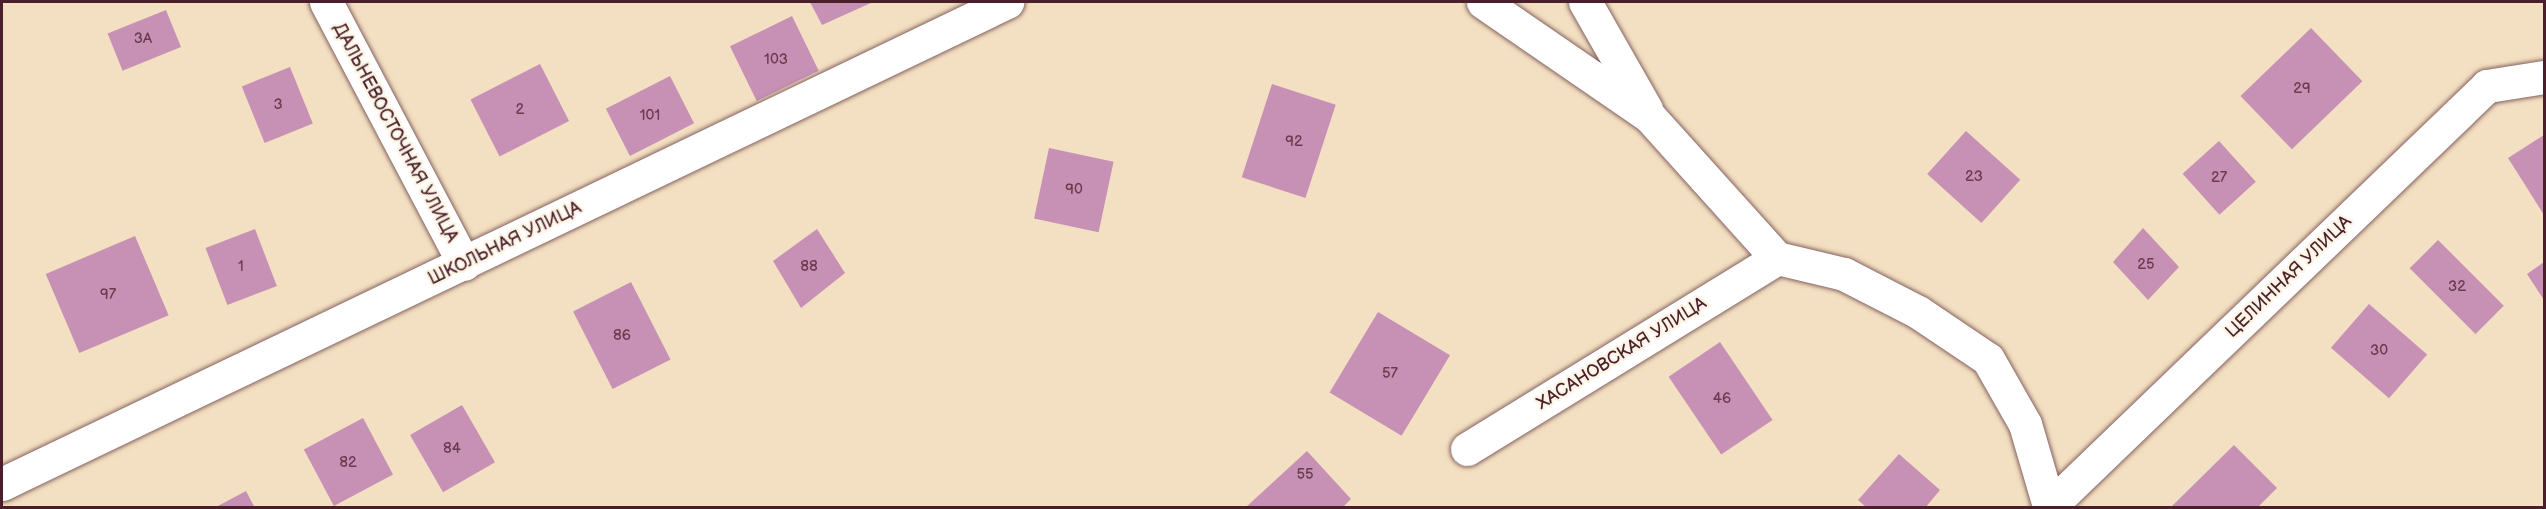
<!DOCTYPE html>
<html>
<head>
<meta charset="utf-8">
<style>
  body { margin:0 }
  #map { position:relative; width:2546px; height:509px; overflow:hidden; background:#f3dfc1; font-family:"Balsamiq Sans",sans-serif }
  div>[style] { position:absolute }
  .building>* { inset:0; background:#c791b6; transform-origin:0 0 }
  .roads { filter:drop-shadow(0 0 2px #856260) drop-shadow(0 0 2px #856260) }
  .minor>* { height:33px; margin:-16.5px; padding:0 16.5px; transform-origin:16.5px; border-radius:16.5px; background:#fff }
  span { translate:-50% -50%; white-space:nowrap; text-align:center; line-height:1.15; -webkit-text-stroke:5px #fcf5e5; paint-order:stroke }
  .number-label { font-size:15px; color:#693c4e }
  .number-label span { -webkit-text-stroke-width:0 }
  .street-label { font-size:18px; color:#4a1f2b }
  .frame { position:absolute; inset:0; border:3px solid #4a1f2b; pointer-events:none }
</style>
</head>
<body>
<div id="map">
  <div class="building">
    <i style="clip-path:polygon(810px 2px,873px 2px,822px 25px)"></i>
    <i style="left:166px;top:10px;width:40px;height:63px;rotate:68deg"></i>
    <i style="left:792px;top:16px;width:61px;height:69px;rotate:64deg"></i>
    <i style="left:2311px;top:28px;width:74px;height:98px;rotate:46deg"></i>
    <i style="left:540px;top:64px;width:64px;height:78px;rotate:63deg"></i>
    <i style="left:290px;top:67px;width:61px;height:52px;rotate:68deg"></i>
    <i style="left:670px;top:76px;width:53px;height:72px;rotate:63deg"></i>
    <i style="left:1272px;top:84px;width:67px;height:98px;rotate:18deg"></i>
    <i style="left:1966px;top:131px;width:73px;height:58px;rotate:42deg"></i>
    <i style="clip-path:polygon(2544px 135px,2544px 215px,2508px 158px)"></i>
    <i style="left:2219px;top:141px;width:55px;height:49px;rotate:48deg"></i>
    <i style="left:1049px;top:148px;width:66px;height:72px;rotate:12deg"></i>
    <i style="clip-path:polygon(2143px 228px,2179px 267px,2148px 300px,2113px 262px)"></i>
    <i style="left:255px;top:229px;width:61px;height:53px;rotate:69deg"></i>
    <i style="clip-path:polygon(817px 229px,845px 273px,801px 308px,773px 261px)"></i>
    <i style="left:135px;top:236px;width:86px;height:97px;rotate:67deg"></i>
    <i style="left:2438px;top:240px;width:93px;height:40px;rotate:45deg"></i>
    <i style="clip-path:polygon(2544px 262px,2544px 300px,2527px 274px)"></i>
    <i style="left:631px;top:282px;width:87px;height:65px;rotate:63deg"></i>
    <i style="left:2369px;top:304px;width:77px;height:58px;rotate:41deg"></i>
    <i style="left:1378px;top:312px;width:84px;height:94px;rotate:31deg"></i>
    <i style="left:1720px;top:342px;width:94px;height:62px;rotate:56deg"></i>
    <i style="left:462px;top:405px;width:66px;height:60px;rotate:60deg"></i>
    <i style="left:363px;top:418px;width:64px;height:67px;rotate:62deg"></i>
    <i style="clip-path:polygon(2234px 445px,2277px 488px,2257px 508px,2170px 508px)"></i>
    <i style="clip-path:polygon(1307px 451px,1351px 499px,1342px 508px,1245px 508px)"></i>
    <i style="clip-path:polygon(1899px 454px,1940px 490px,1925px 508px,1867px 508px,1858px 500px)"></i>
    <i style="clip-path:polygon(246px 491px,255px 508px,214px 508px)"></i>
  </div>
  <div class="roads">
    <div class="minor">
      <i style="left:326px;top:2px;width:296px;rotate:62.2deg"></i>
      <i style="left:1483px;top:2px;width:201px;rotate:34.5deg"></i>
      <i style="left:1649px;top:116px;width:191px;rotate:48deg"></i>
      <i style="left:1777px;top:258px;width:69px;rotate:13.4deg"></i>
      <i style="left:1844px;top:274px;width:83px;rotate:27.2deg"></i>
      <i style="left:1918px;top:312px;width:84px;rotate:33.9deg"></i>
      <i style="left:1988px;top:359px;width:75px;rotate:60.4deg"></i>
      <i style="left:2025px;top:424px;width:85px;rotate:73.7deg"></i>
      <i style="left:1585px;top:2px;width:123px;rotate:60.3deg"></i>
      <i style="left:1467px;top:449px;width:364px;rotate:-31.6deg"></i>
      <i style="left:2px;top:484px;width:1115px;rotate:-25.62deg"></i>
      <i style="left:2048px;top:508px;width:609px;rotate:-43.87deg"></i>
      <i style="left:2487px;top:86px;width:58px;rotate:-9deg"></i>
    </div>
  </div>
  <div class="number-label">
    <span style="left:143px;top:39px">3А</span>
    <span style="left:776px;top:60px">103</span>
    <span style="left:2302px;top:89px">29</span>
    <span style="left:278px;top:105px">3</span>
    <span style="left:520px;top:110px">2</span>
    <span style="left:650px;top:116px">101</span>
    <span style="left:1294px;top:142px">92</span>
    <span style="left:1974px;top:177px">23</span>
    <span style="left:2219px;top:178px">27</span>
    <span style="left:1074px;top:190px">90</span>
    <span style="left:2146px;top:265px">25</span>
    <span style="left:241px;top:267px">1</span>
    <span style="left:809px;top:267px">88</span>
    <span style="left:2457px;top:287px">32</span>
    <span style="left:108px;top:295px">97</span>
    <span style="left:622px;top:336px">86</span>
    <span style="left:2379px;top:351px">30</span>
    <span style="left:1390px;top:374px">57</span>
    <span style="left:1722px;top:399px">46</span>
    <span style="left:452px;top:449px">84</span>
    <span style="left:348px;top:463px">82</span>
    <span style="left:1305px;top:475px">55</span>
  </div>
  <div class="street-label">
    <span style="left:395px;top:133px;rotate:62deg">ДАЛЬНЕВОСТОЧНАЯ УЛИЦА</span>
    <span style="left:505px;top:244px;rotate:-26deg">ШКОЛЬНАЯ УЛИЦА</span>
    <span style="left:2289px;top:277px;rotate:-44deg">ЦЕЛИННАЯ УЛИЦА</span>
    <span style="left:1622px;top:354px;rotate:-32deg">ХАСАНОВСКАЯ УЛИЦА</span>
  </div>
  <div class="frame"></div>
</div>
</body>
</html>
